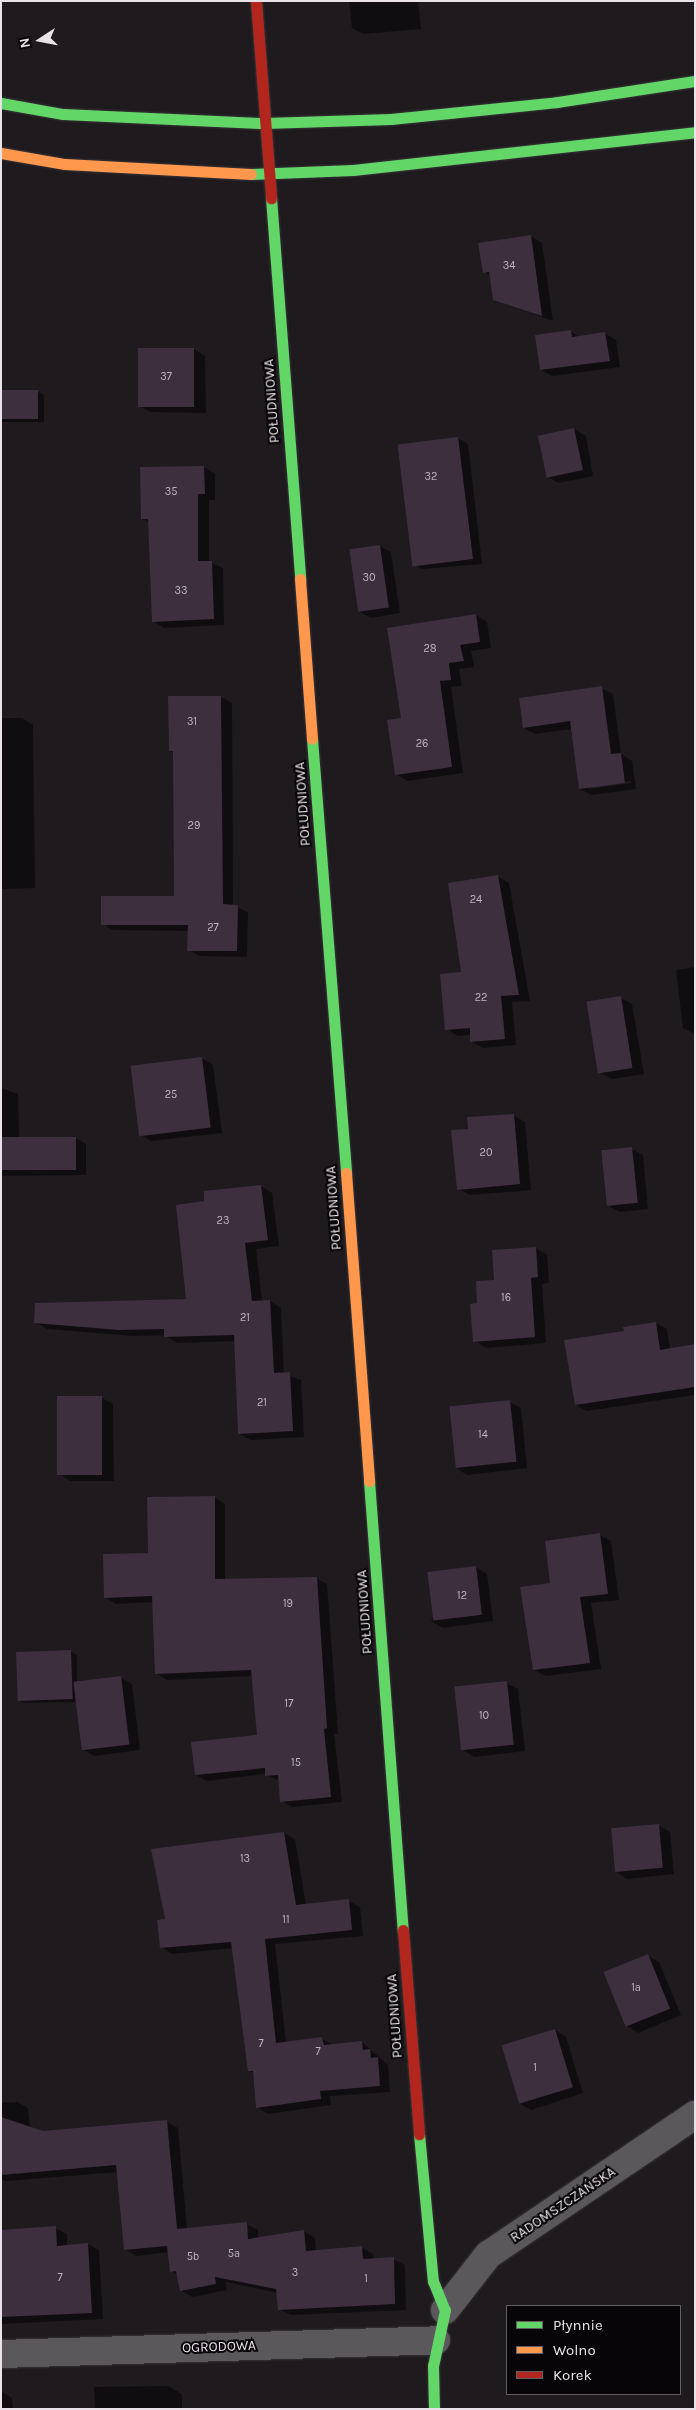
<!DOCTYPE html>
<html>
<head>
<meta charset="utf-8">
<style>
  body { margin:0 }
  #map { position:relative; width:696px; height:2410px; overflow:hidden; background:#1e1a1e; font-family:Karla,sans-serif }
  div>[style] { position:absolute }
  .shadow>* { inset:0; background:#0007 }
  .building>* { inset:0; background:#3d2f3d; transform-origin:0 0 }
  .roads { filter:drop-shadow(0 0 1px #393539) drop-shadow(0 0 1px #393539) }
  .street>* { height:28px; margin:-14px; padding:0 14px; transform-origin:14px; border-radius:14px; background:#5b585c }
  .fast>* { height:11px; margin:-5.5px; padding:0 5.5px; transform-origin:5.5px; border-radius:5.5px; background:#63d668 }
  .slow>* { height:11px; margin:-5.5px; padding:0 5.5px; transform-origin:5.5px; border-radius:5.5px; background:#ff974d }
  .jam>* { height:11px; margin:-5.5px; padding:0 5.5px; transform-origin:5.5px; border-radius:5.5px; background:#b3261e }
  span { translate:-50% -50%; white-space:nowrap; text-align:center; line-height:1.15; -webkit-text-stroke:4px #070508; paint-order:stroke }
  .number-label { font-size:11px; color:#beb6be }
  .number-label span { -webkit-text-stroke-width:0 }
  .street-label { font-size:14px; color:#e9e3e9 }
  .frame { position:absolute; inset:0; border:2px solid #e9e3e9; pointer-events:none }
  .legend { position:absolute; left:506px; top:2305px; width:175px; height:90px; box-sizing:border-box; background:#070508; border:1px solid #615e62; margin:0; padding:6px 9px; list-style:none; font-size:15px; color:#e9e3e9 }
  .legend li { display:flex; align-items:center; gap:10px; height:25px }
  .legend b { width:25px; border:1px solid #615e62 }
  .north { position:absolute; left:15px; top:15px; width:50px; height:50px; -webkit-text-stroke:4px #070508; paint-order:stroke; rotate:259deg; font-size:14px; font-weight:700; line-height:20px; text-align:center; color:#e9e3e9 }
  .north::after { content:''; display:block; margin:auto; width:18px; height:22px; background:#e9e3e9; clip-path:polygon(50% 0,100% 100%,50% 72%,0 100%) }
</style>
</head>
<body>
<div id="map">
  <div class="shadow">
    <i style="clip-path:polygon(349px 1px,418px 1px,421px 29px,363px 34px,352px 28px)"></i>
    <i style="clip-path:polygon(531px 236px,542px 243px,553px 321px,494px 300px,491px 276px,484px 272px)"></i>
    <i style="clip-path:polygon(570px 331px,580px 337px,604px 333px,616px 340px,620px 367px,552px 376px,541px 370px)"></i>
    <i style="clip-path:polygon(139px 349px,194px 349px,205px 356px,206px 413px,150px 412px,139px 406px)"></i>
    <i style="clip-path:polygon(1px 392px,38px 392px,44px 395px,44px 422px,1px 422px)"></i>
    <i style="clip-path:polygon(574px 429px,586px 436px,593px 476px,558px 483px,547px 476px)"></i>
    <i style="clip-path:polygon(458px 438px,468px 444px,482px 564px,422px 569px,412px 563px)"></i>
    <i style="clip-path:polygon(204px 467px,215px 474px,215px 500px,209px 500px,209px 562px,223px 568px,224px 625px,164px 628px,153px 621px,150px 523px,142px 518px)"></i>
    <i style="clip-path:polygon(380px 546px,391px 552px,400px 613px,371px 618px,359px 611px)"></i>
    <i style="clip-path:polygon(476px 615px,487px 622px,491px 648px,471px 651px,474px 667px,459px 669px,462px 686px,451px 687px,463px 773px,407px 781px,396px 774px,402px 719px)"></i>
    <i style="clip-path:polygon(evenodd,601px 688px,613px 694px,621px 754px,632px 761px,636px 789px,592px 795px,580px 789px,572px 729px,535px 734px,524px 728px,601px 688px,631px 781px,631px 783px,589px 789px,589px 787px,631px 781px)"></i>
    <i style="clip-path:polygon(221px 697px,232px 703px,233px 906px,248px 912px,247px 957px,199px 956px,189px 950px,189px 931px,113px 930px,102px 924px,176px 897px,174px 752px,170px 750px,169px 698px)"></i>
    <i style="clip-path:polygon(1px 718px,22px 718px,33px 725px,35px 888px,1px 889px)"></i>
    <i style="clip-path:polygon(497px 876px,509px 883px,530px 1001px,512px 1002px,516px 1045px,483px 1048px,472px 1042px,471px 1035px,458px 1036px,446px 1029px)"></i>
    <i style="clip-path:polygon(695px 967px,695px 1034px,683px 1028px,676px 970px)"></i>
    <i style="clip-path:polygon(621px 998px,632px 1004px,644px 1074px,612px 1079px,601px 1073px)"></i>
    <i style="clip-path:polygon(202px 1058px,213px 1065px,222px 1133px,151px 1141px,139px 1134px)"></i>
    <i style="clip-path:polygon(1px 1088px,18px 1094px,19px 1139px,76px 1138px,86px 1144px,86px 1175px,1px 1176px)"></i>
    <i style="clip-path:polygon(513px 1115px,525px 1122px,531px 1190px,470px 1195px,458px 1189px,470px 1130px)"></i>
    <i style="clip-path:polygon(631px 1149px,643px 1155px,648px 1209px,620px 1212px,608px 1206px)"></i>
    <i style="clip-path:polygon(261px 1186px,272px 1193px,279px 1246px,256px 1249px,262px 1301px,270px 1301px,281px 1308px,284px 1374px,301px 1380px,304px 1437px,251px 1440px,239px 1434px,236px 1341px,177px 1343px,165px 1335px,132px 1336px,47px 1329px,35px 1322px,187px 1300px,206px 1203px)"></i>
    <i style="clip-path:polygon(536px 1248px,547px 1255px,549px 1283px,542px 1284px,546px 1343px,486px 1348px,475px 1341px,479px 1304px,496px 1281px)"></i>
    <i style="clip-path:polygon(656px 1323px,667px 1329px,670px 1349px,695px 1346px,695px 1395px,587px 1411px,576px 1405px,625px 1332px)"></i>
    <i style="clip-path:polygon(102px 1398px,113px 1404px,114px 1481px,70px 1481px,59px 1474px)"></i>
    <i style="clip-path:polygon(510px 1402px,521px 1408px,527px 1468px,467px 1475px,456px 1468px)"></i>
    <i style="clip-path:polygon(214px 1497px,225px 1504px,225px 1580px,316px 1578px,327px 1584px,338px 1734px,334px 1734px,342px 1802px,292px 1807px,282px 1801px,280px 1781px,265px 1774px,207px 1781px,196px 1775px,258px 1736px,253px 1676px,167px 1680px,156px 1673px,153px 1602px,116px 1604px,106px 1598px,149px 1554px)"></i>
    <i style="clip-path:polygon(600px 1535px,611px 1541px,619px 1600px,591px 1603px,601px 1669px,546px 1676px,534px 1670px,551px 1584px)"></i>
    <i style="clip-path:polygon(476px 1567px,487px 1574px,493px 1621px,443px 1628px,431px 1621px)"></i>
    <i style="clip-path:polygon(71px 1652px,77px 1655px,77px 1683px,121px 1678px,132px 1684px,140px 1750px,94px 1756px,82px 1749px,77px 1702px,24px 1703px,18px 1700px)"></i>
    <i style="clip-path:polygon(506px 1683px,518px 1689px,525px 1751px,474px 1757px,463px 1750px)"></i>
    <i style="clip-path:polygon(658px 1825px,670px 1832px,674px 1874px,627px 1879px,616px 1872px)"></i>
    <i style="clip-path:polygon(284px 1833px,295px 1839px,306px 1905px,349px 1901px,360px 1907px,363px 1936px,275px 1944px,286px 2043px,322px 2039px,333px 2045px,362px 2042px,388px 2065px,390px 2092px,330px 2096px,331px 2105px,268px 2114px,257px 2107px,255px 2074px,249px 2070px,233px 1948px,172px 1954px,161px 1947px,166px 1920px)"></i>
    <i style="clip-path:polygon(648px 1956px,659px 1962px,681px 2015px,638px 2033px,627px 2026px)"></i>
    <i style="clip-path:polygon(555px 2030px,566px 2037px,583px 2093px,531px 2110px,520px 2104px)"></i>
    <i style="clip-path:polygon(17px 2102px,28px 2108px,30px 2128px,42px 2132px,167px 2122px,178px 2128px,187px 2229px,246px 2224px,258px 2230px,258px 2239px,304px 2231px,315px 2238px,316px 2252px,361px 2247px,373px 2254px,373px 2260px,393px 2259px,405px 2265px,406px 2310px,291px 2315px,279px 2309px,278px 2293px,226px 2282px,227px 2290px,192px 2297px,181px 2290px,178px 2275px,171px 2271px,169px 2252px,136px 2256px,125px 2249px,118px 2172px,6px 2181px,1px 2179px,1px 2103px)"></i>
    <i style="clip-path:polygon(55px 2228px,67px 2234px,67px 2246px,88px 2244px,99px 2250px,103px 2319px,1px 2324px,1px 2231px)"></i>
    <i style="clip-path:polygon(168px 2386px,182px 2394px,182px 2409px,95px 2409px,94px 2387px)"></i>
    <i style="clip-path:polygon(1px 2391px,12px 2398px,13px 2409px,1px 2409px)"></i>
  </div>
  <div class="building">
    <i style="clip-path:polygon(531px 235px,542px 316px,493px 300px,489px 272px,483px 273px,478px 243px)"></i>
    <i style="clip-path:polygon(571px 330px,572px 337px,605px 332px,610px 361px,540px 370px,535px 335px)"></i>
    <i style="left:138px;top:348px;width:56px;height:59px"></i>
    <i style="left:38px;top:390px;width:29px;height:37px;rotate:90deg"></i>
    <i style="left:574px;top:428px;width:43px;height:37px;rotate:78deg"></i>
    <i style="left:458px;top:437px;width:123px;height:61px;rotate:83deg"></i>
    <i style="clip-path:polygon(204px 466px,205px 494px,198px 494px,198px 561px,212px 561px,214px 619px,152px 622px,148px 519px,141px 519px,140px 467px)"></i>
    <i style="left:380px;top:545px;width:63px;height:31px;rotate:82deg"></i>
    <i style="clip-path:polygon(476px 614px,480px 642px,460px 645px,464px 661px,449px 663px,451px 680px,440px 681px,452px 767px,395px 775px,387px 720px,401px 718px,387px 628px)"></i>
    <i style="clip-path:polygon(602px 686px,611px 754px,621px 753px,625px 783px,579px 789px,570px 721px,523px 728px,519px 698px)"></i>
    <i style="clip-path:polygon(168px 696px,221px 696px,223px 904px,238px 905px,237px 951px,187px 951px,188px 925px,101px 925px,101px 896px,174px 896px,173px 751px,169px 751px)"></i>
    <i style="clip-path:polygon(498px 875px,519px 995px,501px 996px,505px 1039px,470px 1042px,470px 1028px,445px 1030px,440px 974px,461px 972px,448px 883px)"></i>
    <i style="left:621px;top:996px;width:73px;height:35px;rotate:81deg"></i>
    <i style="left:202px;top:1057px;width:71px;height:72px;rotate:83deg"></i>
    <i style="clip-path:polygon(514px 1114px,520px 1184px,457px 1190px,451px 1130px,468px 1129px,467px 1117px)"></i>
    <i style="left:76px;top:1137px;width:33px;height:75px;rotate:90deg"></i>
    <i style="left:632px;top:1147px;width:56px;height:31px;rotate:84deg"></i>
    <i style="clip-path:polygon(261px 1185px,268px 1240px,245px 1243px,252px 1301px,270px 1300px,274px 1373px,290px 1372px,293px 1431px,238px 1434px,234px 1335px,164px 1337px,164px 1329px,119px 1330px,34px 1323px,35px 1303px,186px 1299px,176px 1205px,204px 1201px,204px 1191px)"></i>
    <i style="clip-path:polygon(536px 1247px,538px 1277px,531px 1278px,535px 1337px,473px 1342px,470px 1304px,477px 1303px,476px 1281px,494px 1280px,492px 1250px)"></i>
    <i style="clip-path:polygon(656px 1322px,660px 1350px,695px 1344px,695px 1387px,575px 1405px,564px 1340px,624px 1331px,623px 1327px)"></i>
    <i style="left:57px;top:1396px;width:45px;height:79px"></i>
    <i style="left:510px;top:1400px;width:62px;height:61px;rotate:84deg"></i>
    <i style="clip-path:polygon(215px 1496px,215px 1579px,317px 1577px,327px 1728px,324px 1729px,331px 1797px,280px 1802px,278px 1775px,265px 1776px,265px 1768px,195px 1775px,191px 1742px,257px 1735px,251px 1670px,155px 1674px,152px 1596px,104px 1598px,103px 1554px,148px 1553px,147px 1497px)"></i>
    <i style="clip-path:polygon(600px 1533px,608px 1594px,580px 1597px,590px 1663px,533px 1670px,520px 1587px,550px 1583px,545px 1541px)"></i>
    <i style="left:476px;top:1566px;width:49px;height:49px;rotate:83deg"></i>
    <i style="left:71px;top:1650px;width:49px;height:55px;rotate:88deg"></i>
    <i style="left:121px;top:1676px;width:69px;height:48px;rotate:83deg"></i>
    <i style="left:507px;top:1681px;width:64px;height:53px;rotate:84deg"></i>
    <i style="left:659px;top:1824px;width:44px;height:48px;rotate:85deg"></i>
    <i style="clip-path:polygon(284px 1832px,296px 1905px,349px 1899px,352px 1930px,265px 1939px,276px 2043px,322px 2037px,324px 2045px,362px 2041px,363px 2050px,370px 2049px,371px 2058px,378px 2057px,380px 2086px,320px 2091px,321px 2099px,256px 2108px,253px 2071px,248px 2071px,231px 1942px,160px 1948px,157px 1920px,165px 1919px,151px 1849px)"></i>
    <i style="left:648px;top:1954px;width:59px;height:48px;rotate:68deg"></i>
    <i style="left:555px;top:2029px;width:61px;height:56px;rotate:73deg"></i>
    <i style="clip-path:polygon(1px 2117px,43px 2131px,167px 2120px,177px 2229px,247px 2222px,248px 2239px,304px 2230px,306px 2251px,362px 2246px,363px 2259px,394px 2257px,395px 2304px,278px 2310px,276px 2289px,215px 2277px,216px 2284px,180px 2291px,176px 2271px,170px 2272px,167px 2246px,124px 2250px,116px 2165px,1px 2175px)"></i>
    <i style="clip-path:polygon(56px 2226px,57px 2246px,88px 2243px,92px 2313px,1px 2317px,1px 2230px)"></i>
  </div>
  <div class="roads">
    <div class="street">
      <i style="left:445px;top:2310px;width:70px;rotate:-52deg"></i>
      <i style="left:488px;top:2255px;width:250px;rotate:-34.1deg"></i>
      <i style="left:1px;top:2354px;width:435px;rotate:-1.8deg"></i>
    </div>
    <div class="fast">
      <i style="left:1px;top:103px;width:63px;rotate:10.1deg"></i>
      <i style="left:63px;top:114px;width:202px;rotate:2.6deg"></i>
      <i style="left:265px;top:123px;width:126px;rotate:-1.8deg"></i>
      <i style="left:391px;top:119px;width:167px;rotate:-5.8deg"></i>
      <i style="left:557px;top:102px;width:140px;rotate:-8.7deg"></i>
      <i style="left:251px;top:174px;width:102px;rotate:-2.2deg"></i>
      <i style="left:353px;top:170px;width:344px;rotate:-6.3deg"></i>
      <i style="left:271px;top:198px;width:382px;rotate:85.6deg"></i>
      <i style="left:312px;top:739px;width:435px;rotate:85.5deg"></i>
      <i style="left:369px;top:1481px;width:450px;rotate:85.7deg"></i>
      <i style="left:419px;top:2134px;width:148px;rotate:84.6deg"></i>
      <i style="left:433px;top:2281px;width:31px;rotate:68deg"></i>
      <i style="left:445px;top:2310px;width:57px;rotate:102.1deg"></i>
      <i style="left:433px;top:2366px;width:43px;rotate:88.7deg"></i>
    </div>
    <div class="slow">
      <i style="left:1px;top:153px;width:65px;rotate:9.8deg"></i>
      <i style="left:65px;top:164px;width:186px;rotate:3.1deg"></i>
      <i style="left:300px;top:579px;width:160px;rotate:85.7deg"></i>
      <i style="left:346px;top:1173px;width:309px;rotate:85.7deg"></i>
    </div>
    <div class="jam">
      <i style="left:256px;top:1px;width:198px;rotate:85.6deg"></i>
      <i style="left:403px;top:1930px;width:205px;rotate:85.5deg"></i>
    </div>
  </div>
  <div class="number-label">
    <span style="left:509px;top:266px">34</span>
    <span style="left:166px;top:377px">37</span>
    <span style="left:431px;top:477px">32</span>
    <span style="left:171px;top:492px">35</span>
    <span style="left:369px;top:578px">30</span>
    <span style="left:181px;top:591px">33</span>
    <span style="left:430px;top:649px">28</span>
    <span style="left:192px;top:722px">31</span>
    <span style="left:422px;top:744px">26</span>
    <span style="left:194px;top:826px">29</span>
    <span style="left:476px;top:900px">24</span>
    <span style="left:213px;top:928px">27</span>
    <span style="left:481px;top:998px">22</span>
    <span style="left:171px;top:1095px">25</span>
    <span style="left:486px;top:1153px">20</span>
    <span style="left:223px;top:1221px">23</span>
    <span style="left:506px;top:1298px">16</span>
    <span style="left:245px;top:1318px">21</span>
    <span style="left:262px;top:1403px">21</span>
    <span style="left:483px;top:1435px">14</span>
    <span style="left:462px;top:1596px">12</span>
    <span style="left:288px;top:1604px">19</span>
    <span style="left:289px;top:1704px">17</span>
    <span style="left:484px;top:1716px">10</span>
    <span style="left:296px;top:1763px">15</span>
    <span style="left:245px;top:1859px">13</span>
    <span style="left:286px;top:1920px">11</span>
    <span style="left:636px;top:1988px">1a</span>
    <span style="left:261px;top:2044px">7</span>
    <span style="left:318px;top:2052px">7</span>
    <span style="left:535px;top:2068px">1</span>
    <span style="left:234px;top:2254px">5a</span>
    <span style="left:193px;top:2257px">5b</span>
    <span style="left:295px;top:2273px">3</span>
    <span style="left:60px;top:2278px">7</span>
    <span style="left:366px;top:2279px">1</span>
  </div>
  <div class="street-label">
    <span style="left:272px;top:401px;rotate:-94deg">POŁUDNIOWA</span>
    <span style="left:303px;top:804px;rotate:-94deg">POŁUDNIOWA</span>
    <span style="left:334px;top:1208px;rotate:-94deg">POŁUDNIOWA</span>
    <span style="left:365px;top:1612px;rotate:-94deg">POŁUDNIOWA</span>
    <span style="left:395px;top:2016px;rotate:-94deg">POŁUDNIOWA</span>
    <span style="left:563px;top:2205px;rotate:-34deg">RADOMSZCZAŃSKA</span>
    <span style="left:219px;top:2347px;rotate:-2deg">OGRODOWA</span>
  </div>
  <div class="frame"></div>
  <ul class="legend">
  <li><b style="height:6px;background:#63d668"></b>Płynnie</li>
  <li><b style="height:6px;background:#ff974d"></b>Wolno</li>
  <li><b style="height:6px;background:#b3261e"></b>Korek</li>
  </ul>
  <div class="north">N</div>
</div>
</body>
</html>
